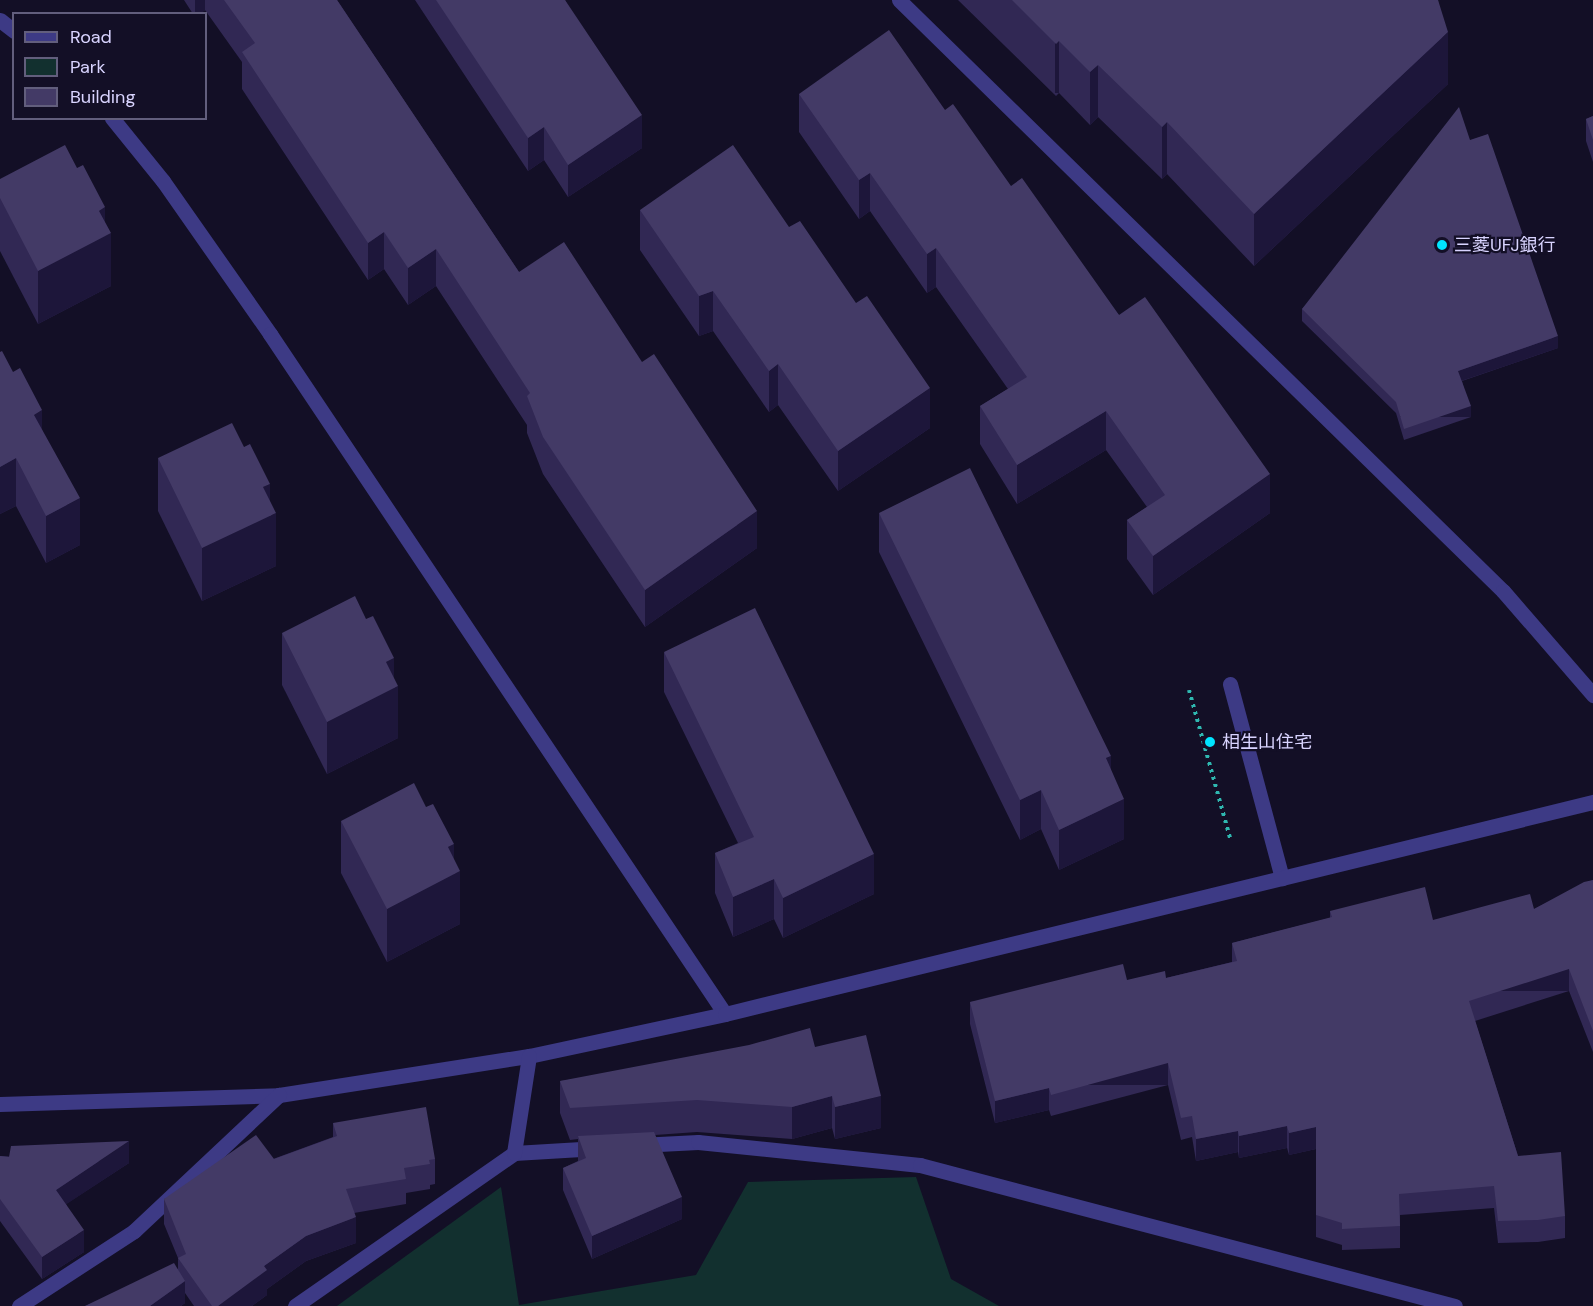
<!DOCTYPE html>
<html>
<head>
<meta charset="utf-8">
<style>
  body { margin:0 }
  #map { position:relative; width:1593px; height:1306px; overflow:hidden; background:#130f26; font-family:"DM Sans","Noto Sans JP",sans-serif }
  div>[style] { position:absolute }
  .green>* { inset:0; background:#12302f }
  .path>* { height:4px; margin-top:-2px; transform-origin:0; background:repeating-linear-gradient(90deg,#2fb8b0 0 3px,transparent 0 7.5px) }
  .minor>* { height:15px; margin:-7.5px; padding:0 7.5px; transform-origin:7.5px; border-radius:7.5px; background:#3d3a85 }
  .wall>* { inset:0; background:#312854 }
  .shaded-wall>* { inset:0; background:#1d163a; transform-origin:0 0 }
  .building>* { inset:0; background:#433a66 }
  .dots>* { width:16px; height:16px; translate:-50% -50%; box-sizing:border-box; border:3px solid #130f26; border-radius:50% }
  span { translate:-50% -50%; white-space:nowrap; text-align:center; line-height:1.15; -webkit-text-stroke:4.5px #130f26; paint-order:stroke }
  .poi-label { font-size:18px; color:#d9d4ff }
  .left { translate:0 -50%; text-align:left }
  .legend { position:absolute; left:12px; top:12px; width:195px; height:108px; box-sizing:border-box; background:#130f26; border:2px solid #625e7d; margin:0; padding:8px 10px; list-style:none; font-size:18px; color:#d9d4ff }
  .legend li { display:flex; align-items:center; gap:12px; height:30px }
  .legend b { width:30px; border:2px solid #625e7d }
</style>
</head>
<body>
<div id="map">
  <div class="green">
    <i style="clip-path:polygon(916px 1177px,951px 1279px,999px 1306px,337px 1306px,501px 1187px,519px 1305px,696px 1275px,748px 1182px)"></i>
  </div>
  <div class="path">
    <i style="left:1189px;top:690px;width:154px;rotate:74.5deg"></i>
  </div>
  <div class="minor">
    <i style="left:899px;top:0;width:845px;rotate:44.38deg"></i>
    <i style="left:1503px;top:591px;width:138px;rotate:49.1deg"></i>
    <i style="left:0;top:20px;width:18px;rotate:38deg"></i>
    <i style="left:112px;top:118px;width:81px;rotate:51deg"></i>
    <i style="left:163px;top:181px;width:187px;rotate:55deg"></i>
    <i style="left:270px;top:334px;width:818px;rotate:56.21deg"></i>
    <i style="left:1230px;top:684px;width:201px;rotate:75deg"></i>
    <i style="left:0;top:1104px;width:279px;rotate:-1.8deg"></i>
    <i style="left:279px;top:1095px;width:253px;rotate:-8.9deg"></i>
    <i style="left:529px;top:1056px;width:200px;rotate:-12.1deg"></i>
    <i style="left:725px;top:1014px;width:894px;rotate:-13.73deg"></i>
    <i style="left:639px;top:1145px;width:59px;rotate:-2.9deg"></i>
    <i style="left:698px;top:1142px;width:223px;rotate:5.9deg"></i>
    <i style="left:920px;top:1165px;width:553px;rotate:14.76deg"></i>
    <i style="left:514px;top:1153px;width:84px;rotate:-3.4deg"></i>
    <i style="left:19px;top:1306px;width:137px;rotate:-33.1deg"></i>
    <i style="left:134px;top:1231px;width:199px;rotate:-43.2deg"></i>
    <i style="left:295px;top:1306px;width:267px;rotate:-34.9deg"></i>
    <i style="left:514px;top:1153px;width:98px;rotate:-81.2deg"></i>
  </div>
  <div class="wall">
    <i style="clip-path:polygon(184px 0,337px 0,519px 272px,757px 548px,645px 627px,543px 474px,527px 433px,527px 425px,436px 286px,408px 305px,384px 269px,368px 280px,242px 89px,242px 62px,205px 10px,200px 14px,193px 14px)"></i>
    <i style="clip-path:polygon(415px 0,565px 0,642px 148px,568px 197px,544px 160px,528px 171px)"></i>
    <i style="clip-path:polygon(958px 0,1438px 0,1448px 84px,1254px 266px,1167px 174px,1162px 179px,1098px 117px,1090px 125px,1059px 93px,1056px 96px)"></i>
    <i style="clip-path:polygon(799px 94px,945px 110px,1119px 315px,1270px 513px,1153px 595px,1127px 559px,1127px 520px,1147px 507px,1106px 450px,1017px 504px,980px 444px,980px 406px,1008px 389px,936px 287px,927px 293px,870px 211px,859px 219px,799px 132px)"></i>
    <i style="clip-path:polygon(1593px 116px,1593px 162px,1586px 141px,1586px 119px)"></i>
    <i style="clip-path:polygon(1470px 140px,1558px 348px,1462px 381px,1471px 417px,1404px 440px,1396px 413px,1302px 321px,1302px 309px)"></i>
    <i style="clip-path:polygon(0 179px,111px 286px,38px 324px,0 251px)"></i>
    <i style="clip-path:polygon(640px 210px,789px 227px,930px 428px,838px 491px,778px 405px,769px 412px,713px 331px,699px 336px,640px 250px)"></i>
    <i style="clip-path:polygon(0 352px,42px 430px,80px 545px,46px 563px,16px 506px,0 514px)"></i>
    <i style="clip-path:polygon(158px 458px,270px 501px,276px 566px,202px 601px,158px 511px)"></i>
    <i style="clip-path:polygon(879px 513px,1124px 839px,1059px 870px,1041px 829px,1020px 840px,879px 552px)"></i>
    <i style="clip-path:polygon(282px 633px,394px 678px,398px 738px,327px 774px,282px 685px)"></i>
    <i style="clip-path:polygon(664px 652px,874px 894px,783px 938px,774px 919px,733px 937px,715px 893px,715px 853px,738px 843px,664px 692px)"></i>
    <i style="clip-path:polygon(341px 821px,454px 859px,460px 924px,387px 962px,341px 873px)"></i>
    <i style="clip-path:polygon(1593px 880px,1593px 1052px,1569px 991px,1475px 1021px,1518px 1156px,1565px 1216px,1565px 1238px,1538px 1242px,1498px 1243px,1494px 1208px,1400px 1215px,1400px 1248px,1342px 1250px,1342px 1245px,1316px 1237px,1316px 1149px,1289px 1155px,1287px 1148px,1239px 1158px,1238px 1152px,1196px 1161px,1192px 1137px,1181px 1140px,1168px 1085px,1051px 1116px,1049px 1110px,995px 1123px,970px 1024px,970px 1002px,1127px 980px,1166px 978px,1232px 962px,1232px 943px,1330px 918px,1330px 911px,1433px 920px,1534px 909px)"></i>
    <i style="clip-path:polygon(815px 1047px,881px 1128px,835px 1139px,832px 1128px,792px 1139px,697px 1132px,655px 1135px,682px 1219px,592px 1259px,563px 1190px,563px 1168px,578px 1161px,578px 1139px,570px 1140px,560px 1113px,560px 1081px)"></i>
    <i style="clip-path:polygon(333px 1123px,435px 1159px,435px 1184px,430px 1185px,430px 1189px,406px 1193px,406px 1204px,354px 1213px,356px 1243px,306px 1261px,267px 1289px,267px 1295px,252px 1306px,194px 1306px,185px 1293px,185px 1303px,181px 1306px,85px 1306px,178px 1269px,178px 1258px,164px 1224px,164px 1199px,333px 1137px)"></i>
    <i style="clip-path:polygon(0 1156px,129px 1163px,66px 1204px,84px 1252px,42px 1279px,0 1221px)"></i>
  </div>
  <div class="shaded-wall">
    <i style="clip-path:polygon(195px 0,205px 0,205px 10px,200px 14px,195px 14px)"></i>
    <i style="clip-path:polygon(1448px 32px,1448px 84px,1254px 266px,1254px 214px)"></i>
    <i style="left:1059px;top:41px;width:52px;height:4px;rotate:90deg"></i>
    <i style="clip-path:polygon(1098px 65px,1098px 117px,1090px 125px,1090px 72px)"></i>
    <i style="clip-path:polygon(642px 115px,642px 148px,568px 197px,568px 165px)"></i>
    <i style="clip-path:polygon(1167px 122px,1167px 174px,1162px 179px,1162px 127px)"></i>
    <i style="clip-path:polygon(544px 127px,544px 160px,528px 171px,528px 138px)"></i>
    <i style="clip-path:polygon(870px 173px,870px 211px,859px 219px,859px 180px)"></i>
    <i style="clip-path:polygon(105px 207px,105px 236px,111px 233px,111px 286px,38px 324px,38px 271px,99px 211px)"></i>
    <i style="clip-path:polygon(384px 232px,384px 269px,368px 280px,368px 243px)"></i>
    <i style="clip-path:polygon(936px 248px,936px 287px,927px 293px,927px 254px)"></i>
    <i style="clip-path:polygon(436px 249px,436px 286px,408px 305px,408px 268px)"></i>
    <i style="clip-path:polygon(713px 291px,713px 331px,699px 336px,699px 296px)"></i>
    <i style="clip-path:polygon(1558px 336px,1558px 348px,1458px 382px,1458px 371px)"></i>
    <i style="clip-path:polygon(778px 364px,778px 405px,769px 412px,769px 371px)"></i>
    <i style="clip-path:polygon(930px 388px,930px 428px,838px 491px,838px 451px)"></i>
    <i style="left:1471px;top:406px;width:11px;height:71px;rotate:90deg"></i>
    <i style="clip-path:polygon(42px 410px,42px 457px,34px 415px)"></i>
    <i style="clip-path:polygon(1106px 411px,1106px 450px,1017px 504px,1017px 465px)"></i>
    <i style="clip-path:polygon(16px 458px,16px 506px,0 514px,0 467px)"></i>
    <i style="clip-path:polygon(1270px 474px,1270px 513px,1153px 595px,1153px 556px)"></i>
    <i style="clip-path:polygon(270px 484px,270px 516px,276px 513px,276px 566px,202px 601px,202px 548px,263px 487px)"></i>
    <i style="clip-path:polygon(80px 498px,80px 545px,46px 563px,46px 516px)"></i>
    <i style="clip-path:polygon(757px 511px,757px 548px,645px 627px,645px 590px)"></i>
    <i style="clip-path:polygon(394px 658px,394px 688px,398px 686px,398px 738px,327px 774px,327px 722px,386px 662px)"></i>
    <i style="clip-path:polygon(1111px 756px,1111px 795px,1106px 758px)"></i>
    <i style="clip-path:polygon(1041px 790px,1041px 829px,1020px 840px,1020px 800px)"></i>
    <i style="clip-path:polygon(1124px 799px,1124px 839px,1059px 870px,1059px 830px)"></i>
    <i style="clip-path:polygon(454px 844px,454px 874px,460px 871px,460px 924px,387px 962px,387px 909px,448px 847px)"></i>
    <i style="clip-path:polygon(874px 854px,874px 894px,783px 938px,783px 898px)"></i>
    <i style="clip-path:polygon(774px 879px,774px 919px,733px 937px,733px 897px)"></i>
    <i style="left:1569px;top:969px;width:22px;height:105px;rotate:90deg"></i>
    <i style="left:1168px;top:1063px;width:22px;height:121px;rotate:90deg"></i>
    <i style="clip-path:polygon(1049px 1088px,1049px 1110px,995px 1123px,995px 1101px)"></i>
    <i style="clip-path:polygon(832px 1096px,832px 1128px,792px 1139px,792px 1107px)"></i>
    <i style="clip-path:polygon(881px 1096px,881px 1128px,835px 1139px,835px 1107px)"></i>
    <i style="clip-path:polygon(1287px 1126px,1287px 1148px,1239px 1158px,1239px 1136px)"></i>
    <i style="clip-path:polygon(1316px 1127px,1316px 1149px,1289px 1155px,1289px 1133px)"></i>
    <i style="clip-path:polygon(1238px 1131px,1238px 1152px,1196px 1161px,1196px 1139px)"></i>
    <i style="clip-path:polygon(129px 1141px,129px 1163px,56px 1211px,56px 1190px)"></i>
    <i style="clip-path:polygon(682px 1197px,682px 1219px,592px 1259px,592px 1236px)"></i>
    <i style="clip-path:polygon(356px 1217px,356px 1243px,306px 1261px,267px 1289px,267px 1295px,252px 1306px,218px 1306px,264px 1266px,306px 1236px)"></i>
    <i style="clip-path:polygon(84px 1230px,84px 1252px,42px 1279px,42px 1257px)"></i>
    <i style="clip-path:polygon(185px 1281px,185px 1303px,181px 1306px,150px 1306px)"></i>
  </div>
  <div class="building">
    <i style="clip-path:polygon(224px 0,337px 0,519px 272px,564px 242px,642px 362px,654px 354px,757px 511px,645px 590px,543px 437px,527px 396px,530px 393px,436px 249px,408px 268px,384px 232px,368px 243px,242px 52px,255px 43px)"></i>
    <i style="clip-path:polygon(436px 0,565px 0,642px 115px,568px 165px,544px 127px,528px 138px)"></i>
    <i style="clip-path:polygon(1012px 0,1438px 0,1448px 32px,1254px 214px,1167px 122px,1162px 127px,1098px 65px,1090px 72px,1059px 41px,1056px 44px)"></i>
    <i style="clip-path:polygon(889px 30px,945px 110px,953px 104px,1011px 186px,1022px 178px,1119px 315px,1145px 297px,1270px 474px,1153px 556px,1127px 520px,1165px 495px,1106px 411px,1017px 465px,980px 406px,1027px 377px,936px 248px,927px 254px,870px 173px,859px 180px,799px 94px)"></i>
    <i style="clip-path:polygon(1459px 107px,1470px 140px,1488px 134px,1558px 336px,1458px 371px,1471px 406px,1404px 429px,1396px 402px,1302px 309px)"></i>
    <i style="clip-path:polygon(1593px 116px,1593px 140px,1586px 119px)"></i>
    <i style="clip-path:polygon(65px 145px,77px 168px,83px 165px,105px 207px,99px 211px,111px 233px,38px 271px,0 198px,0 179px)"></i>
    <i style="clip-path:polygon(733px 145px,789px 227px,800px 221px,856px 303px,867px 296px,930px 388px,838px 451px,778px 364px,769px 371px,713px 291px,699px 296px,640px 210px)"></i>
    <i style="clip-path:polygon(2px 351px,13px 372px,20px 368px,42px 410px,34px 415px,80px 498px,46px 516px,16px 458px,0 467px,0 352px)"></i>
    <i style="clip-path:polygon(232px 423px,244px 447px,250px 444px,270px 484px,263px 487px,276px 513px,202px 548px,158px 458px)"></i>
    <i style="clip-path:polygon(970px 468px,1111px 756px,1106px 758px,1124px 799px,1059px 830px,1041px 790px,1020px 800px,879px 513px)"></i>
    <i style="clip-path:polygon(355px 596px,366px 619px,373px 616px,394px 658px,386px 662px,398px 686px,327px 722px,282px 633px)"></i>
    <i style="clip-path:polygon(755px 608px,874px 854px,783px 898px,774px 879px,733px 897px,715px 853px,754px 837px,664px 652px)"></i>
    <i style="clip-path:polygon(414px 783px,426px 807px,433px 804px,454px 844px,448px 847px,460px 871px,387px 909px,341px 821px)"></i>
    <i style="clip-path:polygon(1593px 880px,1593px 1031px,1569px 969px,1469px 1001px,1518px 1156px,1561px 1152px,1565px 1216px,1538px 1220px,1498px 1221px,1494px 1186px,1399px 1194px,1400px 1226px,1342px 1229px,1342px 1223px,1316px 1215px,1316px 1127px,1289px 1133px,1287px 1126px,1239px 1136px,1238px 1131px,1196px 1139px,1192px 1116px,1181px 1118px,1168px 1063px,1051px 1095px,1049px 1088px,995px 1101px,970px 1002px,1123px 964px,1127px 980px,1165px 971px,1166px 978px,1237px 961px,1232px 943px,1332px 917px,1330px 911px,1425px 887px,1433px 920px,1530px 894px,1534px 909px,1584px 882px)"></i>
    <i style="clip-path:polygon(810px 1028px,815px 1047px,866px 1035px,881px 1096px,835px 1107px,832px 1096px,792px 1107px,697px 1100px,570px 1108px,560px 1081px,749px 1045px)"></i>
    <i style="clip-path:polygon(426px 1107px,435px 1159px,429px 1160px,430px 1164px,404px 1168px,406px 1179px,346px 1189px,356px 1217px,306px 1236px,264px 1266px,267px 1270px,218px 1306px,212px 1306px,178px 1258px,186px 1254px,164px 1199px,256px 1135px,274px 1159px,337px 1136px,333px 1123px)"></i>
    <i style="clip-path:polygon(654px 1132px,682px 1197px,592px 1236px,563px 1168px,586px 1158px,578px 1136px)"></i>
    <i style="clip-path:polygon(129px 1141px,56px 1190px,84px 1230px,42px 1257px,0 1199px,0 1156px,9px 1157px,11px 1146px)"></i>
    <i style="clip-path:polygon(174px 1263px,185px 1281px,150px 1306px,85px 1306px)"></i>
  </div>
  <div class="dots">
    <i style="left:1442px;top:245px;background:#00e5ff"></i>
    <i style="left:1210px;top:742px;background:#00e5ff"></i>
  </div>
  <div class="poi-label">
    <span class="left" style="left:1454px;top:245px">三菱UFJ銀行</span>
    <span class="left" style="left:1222px;top:742px">相生山住宅</span>
  </div>
  <ul class="legend">
  <li><b style="height:8px;background:#3d3a85"></b>Road</li>
  <li><b style="height:16px;background:#12302f"></b>Park</li>
  <li><b style="height:16px;background:#433a66"></b>Building</li>
  </ul>
</div>
</body>
</html>
